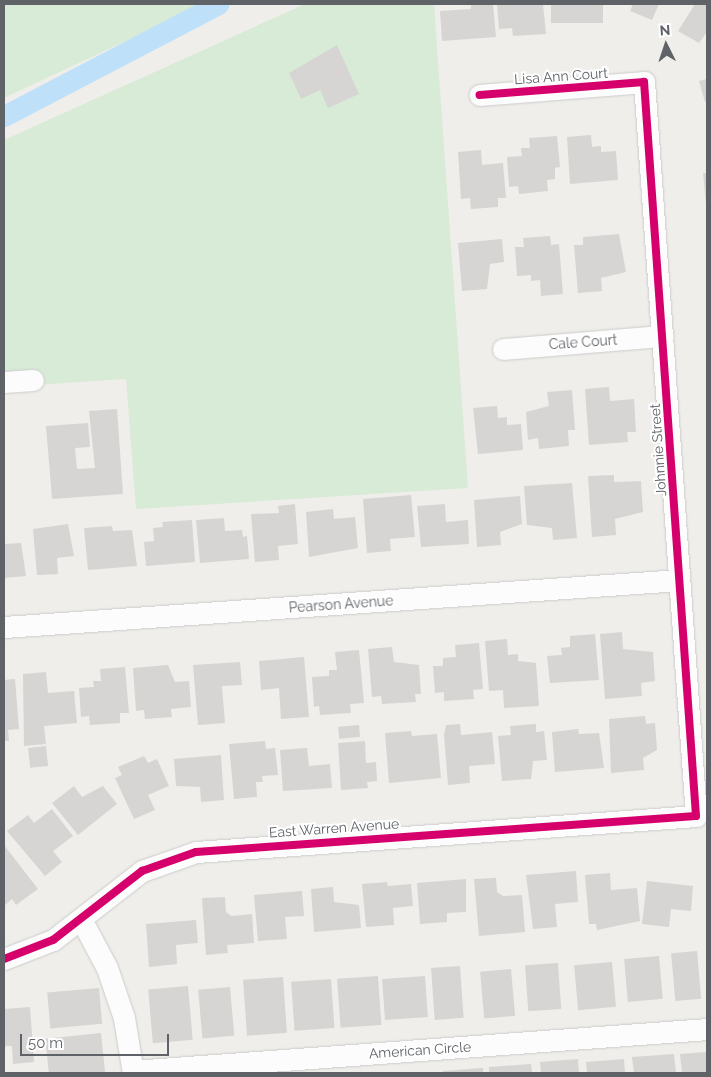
<!DOCTYPE html>
<html>
<head>
<meta charset="utf-8">
<style>
  body { margin:0 }
  #map { position:relative; width:711px; height:1077px; overflow:hidden; background:#efeeea; font-family:Raleway,sans-serif }
  div>[style] { position:absolute }
  .green>* { inset:0; background:#d8ebd6 }
  .canal>* { height:21px; margin:-10.5px; padding:0 10.5px; transform-origin:10.5px; border-radius:10.5px; background:#bfe0f9 }
  .building>* { inset:0; background:#d6d5d3; transform-origin:0 0 }
  .roads { filter:drop-shadow(0 0 1px #cbcccc) drop-shadow(0 0 1px #cbcccc) }
  .minor>* { height:21px; margin:-10.5px; padding:0 10.5px; transform-origin:10.5px; border-radius:10.5px; background:#fdfcfc }
  .cycleway>* { height:8px; margin:-4px; padding:0 4px; transform-origin:4px; border-radius:4px; background:#d6006c }
  span { translate:-50% -50%; white-space:nowrap; text-align:center; line-height:1.15; -webkit-text-stroke:4px #fff; paint-order:stroke }
  .street-label { font-size:14px; color:#5f6368 }
  .frame { position:absolute; inset:0; border:5px solid #5f6368; pointer-events:none }
  .north { position:absolute; left:641px; top:20px; width:50px; height:50px; -webkit-text-stroke:4px #fff; paint-order:stroke; rotate:356deg; font-size:14px; font-weight:700; line-height:20px; text-align:center; color:#5f6368 }
  .north::after { content:''; display:block; margin:auto; width:18px; height:22px; background:#5f6368; clip-path:polygon(50% 0,100% 100%,50% 72%,0 100%) }
  .scale { position:absolute; left:20px; top:1034px; width:149px; height:22px; box-sizing:border-box; border:2px solid #5f6368; border-top:0; padding-left:6px; font-size:15px; line-height:18px; white-space:nowrap; color:#5f6368; -webkit-text-stroke:4px #fff; paint-order:stroke }
</style>
</head>
<body>
<div id="map">
  <div class="green">
    <i style="clip-path:polygon(4px 4px,205px 4px,4px 98px)"></i>
    <i style="clip-path:polygon(305px 4px,434px 4px,468px 488px,136px 509px,126px 379px,4px 387px,4px 140px)"></i>
  </div>
  <div class="canal">
    <i style="left:4px;top:116px;width:242px;rotate:-27.6deg"></i>
  </div>
  <div class="building">
    <i style="clip-path:polygon(471px 4px,493px 4px,496px 37px,442px 41px,440px 11px,471px 9px)"></i>
    <i style="clip-path:polygon(497px 4px,543px 4px,546px 34px,513px 36px,512px 28px,499px 29px)"></i>
    <i style="left:551px;top:4px;width:52px;height:19px"></i>
    <i style="clip-path:polygon(633px 4px,659px 4px,652px 20px,630px 11px)"></i>
    <i style="clip-path:polygon(695px 4px,707px 4px,707px 32px,699px 43px,678px 31px)"></i>
    <i style="clip-path:polygon(337px 45px,359px 94px,328px 108px,320px 90px,301px 99px,289px 73px)"></i>
    <i style="clip-path:polygon(707px 79px,707px 101px,705px 102px,699px 81px)"></i>
    <i style="clip-path:polygon(591px 135px,592px 147px,601px 146px,601px 152px,616px 151px,618px 180px,570px 184px,567px 137px)"></i>
    <i style="clip-path:polygon(557px 136px,560px 167px,555px 168px,555px 179px,547px 180px,548px 191px,519px 194px,518px 186px,509px 187px,507px 157px,522px 156px,521px 148px,530px 148px,529px 138px)"></i>
    <i style="clip-path:polygon(481px 150px,482px 165px,503px 163px,506px 198px,498px 198px,498px 207px,471px 209px,470px 198px,461px 199px,458px 152px)"></i>
    <i style="clip-path:polygon(703px 173px,707px 173px,707px 204px,706px 204px)"></i>
    <i style="clip-path:polygon(619px 234px,626px 272px,601px 278px,602px 291px,578px 293px,574px 245px,583px 245px,583px 237px)"></i>
    <i style="clip-path:polygon(550px 236px,551px 245px,559px 244px,563px 294px,541px 296px,540px 280px,531px 281px,531px 275px,517px 276px,515px 247px,524px 247px,523px 238px)"></i>
    <i style="clip-path:polygon(502px 239px,504px 262px,490px 264px,487px 289px,462px 291px,458px 243px)"></i>
    <i style="clip-path:polygon(609px 387px,610px 401px,634px 399px,636px 432px,627px 432px,628px 442px,589px 445px,585px 389px)"></i>
    <i style="clip-path:polygon(572px 390px,575px 430px,568px 430px,569px 446px,539px 449px,538px 438px,528px 440px,526px 412px,549px 406px,547px 392px)"></i>
    <i style="clip-path:polygon(497px 406px,498px 418px,507px 417px,507px 425px,521px 424px,523px 450px,478px 454px,473px 408px)"></i>
    <i style="clip-path:polygon(117px 409px,123px 494px,52px 499px,46px 426px,88px 423px,90px 447px,75px 448px,77px 469px,95px 468px,89px 411px)"></i>
    <i style="clip-path:polygon(614px 475px,614px 482px,641px 481px,643px 512px,615px 519px,616px 535px,592px 537px,588px 476px)"></i>
    <i style="clip-path:polygon(572px 483px,577px 538px,553px 540px,552px 528px,527px 525px,524px 486px)"></i>
    <i style="clip-path:polygon(411px 495px,415px 537px,390px 539px,391px 551px,367px 553px,363px 499px)"></i>
    <i style="clip-path:polygon(520px 496px,522px 524px,500px 532px,501px 545px,477px 547px,474px 500px)"></i>
    <i style="clip-path:polygon(295px 504px,298px 544px,278px 546px,279px 560px,255px 562px,251px 514px,279px 513px,278px 506px)"></i>
    <i style="clip-path:polygon(445px 504px,446px 522px,468px 520px,469px 544px,421px 547px,417px 506px)"></i>
    <i style="clip-path:polygon(333px 509px,334px 519px,355px 517px,358px 548px,309px 557px,306px 512px)"></i>
    <i style="clip-path:polygon(224px 518px,225px 531px,242px 530px,243px 537px,247px 536px,249px 559px,200px 563px,196px 520px)"></i>
    <i style="clip-path:polygon(192px 520px,195px 562px,146px 566px,144px 542px,154px 541px,153px 528px,163px 527px,162px 522px)"></i>
    <i style="clip-path:polygon(68px 524px,74px 556px,57px 558px,58px 574px,37px 575px,33px 529px)"></i>
    <i style="clip-path:polygon(112px 526px,113px 531px,132px 530px,137px 566px,88px 570px,84px 528px)"></i>
    <i style="clip-path:polygon(21px 543px,26px 576px,4px 578px,4px 544px)"></i>
    <i style="clip-path:polygon(622px 632px,623px 649px,653px 652px,655px 681px,641px 683px,642px 696px,605px 699px,600px 634px)"></i>
    <i style="clip-path:polygon(595px 634px,599px 680px,550px 683px,547px 656px,562px 655px,561px 648px,570px 647px,570px 636px)"></i>
    <i style="clip-path:polygon(507px 639px,508px 655px,518px 654px,518px 661px,536px 663px,539px 706px,504px 708px,503px 690px,489px 691px,485px 641px)"></i>
    <i style="clip-path:polygon(479px 643px,483px 689px,473px 690px,474px 699px,444px 701px,444px 692px,435px 693px,433px 666px,443px 666px,443px 658px,456px 657px,455px 645px)"></i>
    <i style="clip-path:polygon(392px 647px,394px 662px,419px 665px,421px 694px,415px 694px,416px 702px,382px 704px,381px 696px,372px 697px,368px 649px)"></i>
    <i style="clip-path:polygon(359px 650px,364px 703px,350px 704px,351px 713px,320px 715px,319px 706px,314px 707px,312px 677px,329px 676px,329px 670px,337px 670px,335px 652px)"></i>
    <i style="clip-path:polygon(304px 657px,309px 717px,281px 719px,279px 688px,261px 690px,259px 661px)"></i>
    <i style="clip-path:polygon(240px 662px,242px 685px,222px 686px,225px 723px,198px 725px,193px 665px)"></i>
    <i style="clip-path:polygon(168px 665px,175px 682px,189px 681px,191px 707px,171px 709px,172px 717px,145px 719px,144px 710px,136px 711px,133px 668px)"></i>
    <i style="clip-path:polygon(125px 667px,129px 713px,120px 713px,120px 723px,90px 725px,89px 716px,81px 717px,79px 688px,94px 687px,93px 681px,101px 681px,100px 669px)"></i>
    <i style="clip-path:polygon(46px 672px,48px 693px,74px 691px,77px 723px,44px 726px,46px 744px,24px 746px,23px 674px)"></i>
    <i style="clip-path:polygon(15px 679px,19px 729px,8px 730px,9px 741px,4px 741px,4px 680px)"></i>
    <i style="clip-path:polygon(645px 716px,646px 724px,655px 723px,657px 750px,643px 758px,644px 770px,611px 773px,609px 719px)"></i>
    <i style="clip-path:polygon(460px 724px,461px 735px,492px 732px,495px 764px,469px 766px,470px 783px,448px 785px,444px 735px,446px 725px)"></i>
    <i style="clip-path:polygon(536px 724px,536px 732px,544px 731px,547px 760px,533px 761px,531px 779px,502px 781px,498px 736px,511px 735px,510px 726px)"></i>
    <i style="left:359px;top:725px;width:12px;height:21px;rotate:85deg"></i>
    <i style="clip-path:polygon(578px 729px,579px 734px,599px 733px,604px 768px,555px 772px,552px 732px)"></i>
    <i style="clip-path:polygon(411px 731px,412px 736px,437px 734px,441px 778px,389px 783px,385px 733px)"></i>
    <i style="clip-path:polygon(265px 741px,266px 749px,275px 748px,278px 775px,262px 776px,263px 782px,256px 782px,257px 797px,234px 799px,229px 744px)"></i>
    <i style="clip-path:polygon(365px 741px,366px 763px,376px 762px,377px 781px,367px 782px,368px 788px,341px 790px,338px 743px)"></i>
    <i style="left:46px;top:746px;width:20px;height:18px;rotate:84deg"></i>
    <i style="clip-path:polygon(307px 748px,309px 766px,330px 764px,332px 788px,283px 791px,280px 750px)"></i>
    <i style="clip-path:polygon(221px 755px,224px 800px,201px 802px,200px 787px,176px 786px,174px 759px)"></i>
    <i style="clip-path:polygon(144px 756px,148px 763px,157px 759px,169px 786px,148px 795px,155px 810px,134px 819px,115px 778px,122px 775px,118px 767px)"></i>
    <i style="clip-path:polygon(74px 786px,82px 797px,103px 786px,117px 804px,78px 835px,52px 803px)"></i>
    <i style="clip-path:polygon(52px 809px,73px 836px,53px 851px,62px 862px,45px 876px,7px 831px,28px 815px,34px 823px)"></i>
    <i style="clip-path:polygon(4px 845px,38px 889px,16px 905px,12px 899px,4px 906px)"></i>
    <i style="clip-path:polygon(576px 871px,578px 902px,555px 904px,557px 927px,533px 929px,526px 875px)"></i>
    <i style="clip-path:polygon(610px 873px,611px 890px,637px 888px,640px 921px,597px 930px,596px 924px,589px 924px,585px 875px)"></i>
    <i style="clip-path:polygon(496px 878px,497px 892px,503px 896px,522px 895px,525px 932px,479px 936px,474px 879px)"></i>
    <i style="clip-path:polygon(466px 879px,466px 912px,447px 913px,447px 922px,420px 924px,417px 883px)"></i>
    <i style="clip-path:polygon(647px 881px,693px 886px,691px 911px,671px 909px,669px 927px,642px 924px)"></i>
    <i style="clip-path:polygon(387px 882px,388px 886px,411px 884px,413px 906px,393px 908px,394px 925px,366px 927px,362px 884px)"></i>
    <i style="clip-path:polygon(333px 887px,334px 902px,359px 905px,361px 928px,314px 932px,311px 889px)"></i>
    <i style="clip-path:polygon(302px 891px,304px 916px,285px 917px,287px 939px,258px 941px,254px 895px)"></i>
    <i style="clip-path:polygon(225px 897px,226px 912px,231px 916px,252px 914px,254px 943px,227px 945px,228px 953px,206px 955px,202px 898px)"></i>
    <i style="clip-path:polygon(196px 920px,198px 943px,176px 945px,177px 964px,149px 967px,146px 924px)"></i>
    <i style="left:697px;top:951px;width:48px;height:26px;rotate:85deg"></i>
    <i style="left:659px;top:956px;width:43px;height:35px;rotate:85deg"></i>
    <i style="left:612px;top:962px;width:45px;height:38px;rotate:85deg"></i>
    <i style="left:558px;top:963px;width:46px;height:33px;rotate:86deg"></i>
    <i style="left:460px;top:966px;width:52px;height:29px;rotate:86deg"></i>
    <i style="left:511px;top:969px;width:47px;height:31px;rotate:85deg"></i>
    <i style="left:378px;top:976px;width:49px;height:41px;rotate:86deg"></i>
    <i style="left:425px;top:976px;width:41px;height:43px;rotate:86deg"></i>
    <i style="left:283px;top:977px;width:56px;height:40px;rotate:86deg"></i>
    <i style="left:331px;top:979px;width:49px;height:40px;rotate:86deg"></i>
    <i style="left:188px;top:986px;width:54px;height:40px;rotate:85deg"></i>
    <i style="left:230px;top:987px;width:49px;height:32px;rotate:85deg"></i>
    <i style="left:99px;top:988px;width:36px;height:52px;rotate:85deg"></i>
    <i style="clip-path:polygon(30px 1007px,34px 1062px,13px 1064px,12px 1046px,4px 1046px,4px 1009px)"></i>
    <i style="left:101px;top:1033px;width:40px;height:56px;rotate:84deg"></i>
    <i style="clip-path:polygon(707px 1052px,707px 1073px,682px 1073px,680px 1054px)"></i>
    <i style="clip-path:polygon(674px 1054px,676px 1073px,634px 1073px,632px 1057px)"></i>
    <i style="clip-path:polygon(578px 1059px,579px 1073px,541px 1073px,540px 1062px)"></i>
    <i style="clip-path:polygon(624px 1059px,625px 1073px,587px 1073px,586px 1062px)"></i>
    <i style="clip-path:polygon(531px 1064px,532px 1073px,489px 1073px,489px 1067px)"></i>
    <i style="clip-path:polygon(483px 1068px,483px 1073px,443px 1073px,443px 1071px)"></i>
  </div>
  <div class="roads">
    <div class="minor">
      <i style="left:503px;top:349px;width:160px;rotate:-4.7deg"></i>
      <i style="left:4px;top:382px;width:29px;rotate:-4deg"></i>
      <i style="left:4px;top:627px;width:677px;rotate:-3.98deg"></i>
      <i style="left:82px;top:921px;width:53px;rotate:62deg"></i>
      <i style="left:107px;top:968px;width:53px;rotate:71.2deg"></i>
      <i style="left:124px;top:1018px;width:56px;rotate:80.7deg"></i>
      <i style="left:4px;top:959px;width:53px;rotate:-21.2deg"></i>
      <i style="left:53px;top:940px;width:113px;rotate:-37.8deg"></i>
      <i style="left:142px;top:871px;width:57px;rotate:-19.4deg"></i>
      <i style="left:196px;top:852px;width:501px;rotate:-4.12deg"></i>
      <i style="left:696px;top:816px;width:736px;rotate:-94.05deg"></i>
      <i style="left:644px;top:82px;width:165px;rotate:175.5deg"></i>
      <i style="left:133px;top:1071px;width:576px;rotate:-4.18deg"></i>
    </div>
  </div>
  <div class="cycleway">
    <i style="left:4px;top:959px;width:53px;rotate:-21.2deg"></i>
    <i style="left:53px;top:940px;width:113px;rotate:-37.8deg"></i>
    <i style="left:142px;top:871px;width:57px;rotate:-19.4deg"></i>
    <i style="left:196px;top:852px;width:501px;rotate:-4.12deg"></i>
    <i style="left:696px;top:816px;width:736px;rotate:-94.05deg"></i>
    <i style="left:644px;top:82px;width:165px;rotate:175.5deg"></i>
  </div>
  <div class="street-label">
    <span style="left:561px;top:76px;rotate:-4deg">Lisa Ann Court</span>
    <span style="left:583px;top:342px;rotate:-4deg">Cale Court</span>
    <span style="left:658px;top:450px;rotate:-94deg">Johnnie Street</span>
    <span style="left:341px;top:604px;rotate:-4deg">Pearson Avenue</span>
    <span style="left:334px;top:828px;rotate:-4deg">East Warren Avenue</span>
    <span style="left:420px;top:1050px;rotate:-4deg">American Circle</span>
  </div>
  <div class="frame"></div>
  <div class="north">N</div>
  <div class="scale">50 m</div>
</div>
</body>
</html>
